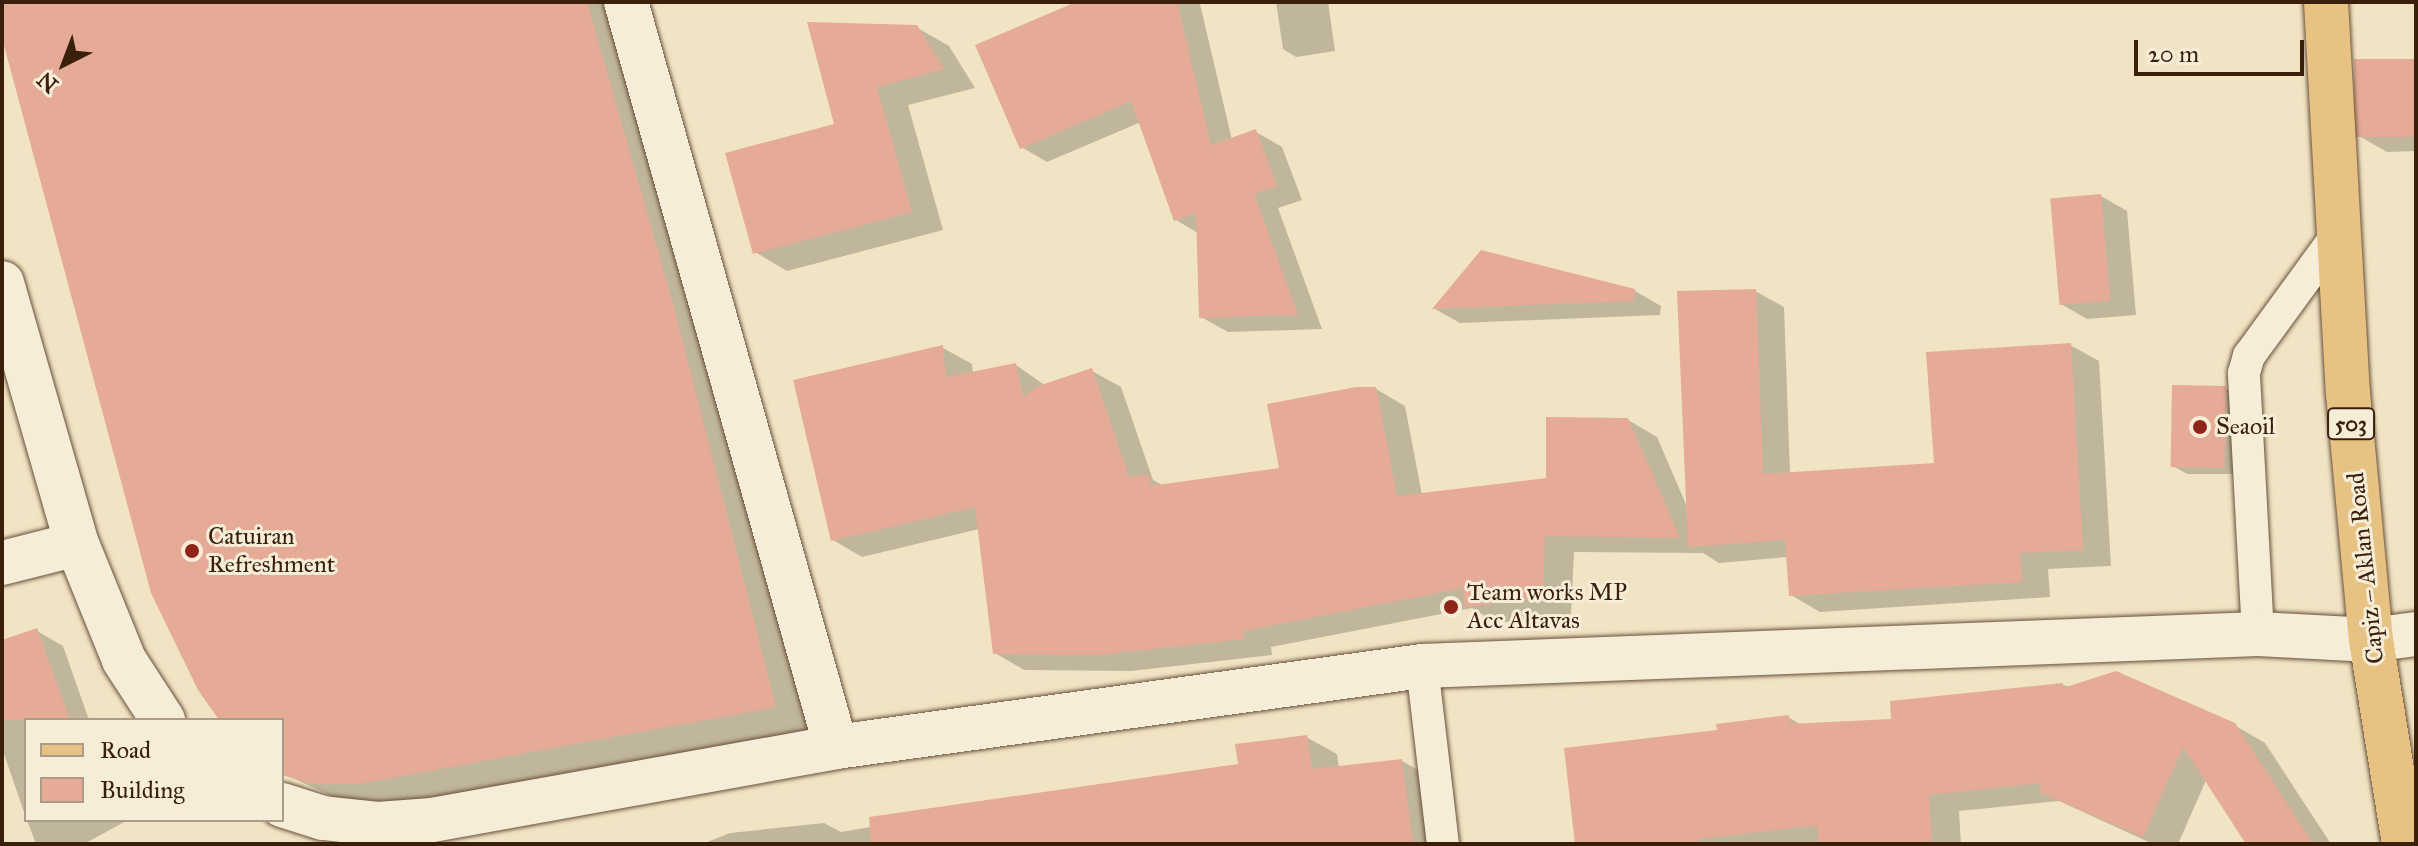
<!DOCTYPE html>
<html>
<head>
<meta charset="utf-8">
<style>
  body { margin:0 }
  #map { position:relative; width:2418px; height:846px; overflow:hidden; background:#f1e4c4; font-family:"IM FELL Great Primer",serif }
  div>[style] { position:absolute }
  .shadow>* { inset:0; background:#0003 }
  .building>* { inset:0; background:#e5ab96; transform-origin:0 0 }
  .roads { filter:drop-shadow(0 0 2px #685039) drop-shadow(0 0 2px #685039) }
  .service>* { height:32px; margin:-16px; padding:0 16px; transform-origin:16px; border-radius:16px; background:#f6edd9 }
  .minor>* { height:44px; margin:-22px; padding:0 22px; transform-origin:22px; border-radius:22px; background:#f6edd9 }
  .secondary>* { height:44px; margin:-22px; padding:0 22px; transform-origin:22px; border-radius:22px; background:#f6edd9 }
  .primary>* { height:44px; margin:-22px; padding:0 22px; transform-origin:22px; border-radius:22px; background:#e8c282 }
  .dots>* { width:22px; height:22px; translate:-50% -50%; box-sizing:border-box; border:4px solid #f6edd9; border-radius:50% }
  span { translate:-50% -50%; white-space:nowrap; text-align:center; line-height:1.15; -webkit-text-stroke:6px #f6edd9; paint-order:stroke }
  .shield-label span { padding:2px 6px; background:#f6edd9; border:2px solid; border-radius:6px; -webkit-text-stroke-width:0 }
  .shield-label { font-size:22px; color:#3a1f0b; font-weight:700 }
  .poi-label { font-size:24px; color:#3a1f0b }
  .left { translate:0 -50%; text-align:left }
  .street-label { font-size:24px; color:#3a1f0b }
  .frame { position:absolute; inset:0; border:4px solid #3a1f0b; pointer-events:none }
  .legend { position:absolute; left:24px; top:718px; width:260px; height:104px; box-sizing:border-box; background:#f6edd9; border:2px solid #ab9b87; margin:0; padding:10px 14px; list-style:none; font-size:24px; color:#3a1f0b }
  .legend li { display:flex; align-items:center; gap:16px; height:40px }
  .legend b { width:40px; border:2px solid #ab9b87 }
  .north { position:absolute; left:24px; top:24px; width:80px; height:80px; -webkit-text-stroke:6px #f6edd9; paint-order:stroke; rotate:222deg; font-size:22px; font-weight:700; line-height:32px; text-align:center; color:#3a1f0b }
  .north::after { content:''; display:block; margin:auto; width:28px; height:36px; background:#3a1f0b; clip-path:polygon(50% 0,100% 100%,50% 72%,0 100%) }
  .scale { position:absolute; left:2134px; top:40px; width:170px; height:36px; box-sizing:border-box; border:4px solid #3a1f0b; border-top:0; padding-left:10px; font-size:24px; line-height:28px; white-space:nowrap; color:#3a1f0b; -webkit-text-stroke:6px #f6edd9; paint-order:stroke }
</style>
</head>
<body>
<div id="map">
  <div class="shadow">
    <i style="clip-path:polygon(2px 2px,620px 2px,815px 730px,400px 806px,353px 806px,282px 773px,282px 720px,222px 720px,2px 30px)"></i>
    <i style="clip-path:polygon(1080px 2px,1200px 4px,1232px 140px,1256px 132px,1282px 147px,1302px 200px,1278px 208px,1322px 329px,1228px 332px,1201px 317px,1198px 233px,1176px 220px,1141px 122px,1047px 162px,1021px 147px)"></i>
    <i style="clip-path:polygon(1276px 2px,1328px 2px,1335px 51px,1296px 57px,1283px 49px)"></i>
    <i style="clip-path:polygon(916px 27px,949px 46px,975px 88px,908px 105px,943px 230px,787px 271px,755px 252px,837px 126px)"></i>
    <i style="clip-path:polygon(2416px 61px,2416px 151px,2387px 152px,2361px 137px)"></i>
    <i style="clip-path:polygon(2101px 196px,2127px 211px,2136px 315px,2087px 319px,2061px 304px)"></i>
    <i style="clip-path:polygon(1635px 291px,1661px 306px,1660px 315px,1460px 323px,1435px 309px)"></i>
    <i style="clip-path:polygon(1755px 291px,1784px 307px,1790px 474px,1937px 464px,2070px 345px,2099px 361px,2111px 566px,2048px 569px,2050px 597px,1820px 612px,1791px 595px,1788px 557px,1719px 563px,1703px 553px,1574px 552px,1571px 614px,1496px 623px,1472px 608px,1271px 647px,1272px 655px,1131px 671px,1024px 670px,995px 653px,979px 529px,862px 557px,833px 540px,943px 348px,972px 364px,973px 374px,1016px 365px,1046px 386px,1092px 371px,1121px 387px,1153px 480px,1164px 486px,1281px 470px,1376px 389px,1405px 406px,1422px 495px,1548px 480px,1628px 420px,1657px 437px,1688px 509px)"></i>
    <i style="clip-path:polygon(2225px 388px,2239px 396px,2242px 474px,2187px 474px,2173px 466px)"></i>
    <i style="clip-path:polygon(37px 631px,63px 646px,89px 720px,26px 720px,26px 818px,2px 748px,2px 643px)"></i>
    <i style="clip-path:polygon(2062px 685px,2234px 725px,2265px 743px,2331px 844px,2249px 844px,2207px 778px,2178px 844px,2153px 844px,2059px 801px,1959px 811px,1961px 844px,1577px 844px,1719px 732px,1788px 717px,1803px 726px,1893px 721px)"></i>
    <i style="clip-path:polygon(1306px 737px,1337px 754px,1339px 768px,1402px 761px,1432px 778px,1440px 844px,702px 844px,730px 833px,824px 823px,841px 832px,1240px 766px)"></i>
    <i style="clip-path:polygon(27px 820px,128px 820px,84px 844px,36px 844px)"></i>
  </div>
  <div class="building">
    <i style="clip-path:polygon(2px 2px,587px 2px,674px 307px,776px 707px,358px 784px,311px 784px,282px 775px,282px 720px,219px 720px,198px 690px,151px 593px,2px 38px)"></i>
    <i style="clip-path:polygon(1076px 2px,1177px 2px,1211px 145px,1256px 129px,1277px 186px,1254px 194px,1298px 315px,1199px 318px,1196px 213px,1174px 221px,1131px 101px,1020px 149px,975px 45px)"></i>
    <i style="clip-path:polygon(807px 22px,917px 25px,944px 69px,877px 87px,912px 212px,753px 254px,725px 153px,834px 124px)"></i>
    <i style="left:2416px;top:59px;width:78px;height:62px;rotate:90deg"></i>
    <i style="left:2101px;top:194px;width:107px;height:51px;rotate:85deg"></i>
    <i style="clip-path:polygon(1481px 250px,1635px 289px,1634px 301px,1432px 309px)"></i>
    <i style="clip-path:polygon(1756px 289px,1763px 474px,1934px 463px,1926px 352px,2071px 343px,2083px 550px,2020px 553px,2022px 582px,1789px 596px,1785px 540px,1688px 547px,1677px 291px)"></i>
    <i style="clip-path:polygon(943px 345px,946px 377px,1016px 363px,1023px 397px,1038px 386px,1092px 368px,1129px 477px,1149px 475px,1150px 486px,1279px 468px,1267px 404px,1356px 387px,1376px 387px,1397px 496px,1546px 478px,1546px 417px,1628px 418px,1680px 538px,1545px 536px,1543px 598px,1465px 607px,1463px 588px,1243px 631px,1244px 639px,1100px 655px,993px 654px,975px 507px,831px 541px,793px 380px)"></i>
    <i style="left:2172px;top:385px;width:54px;height:82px;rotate:1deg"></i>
    <i style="clip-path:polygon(37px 628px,70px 720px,2px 720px,2px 640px)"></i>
    <i style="clip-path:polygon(2116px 671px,2235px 723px,2313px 844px,2246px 844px,2183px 747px,2143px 837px,2041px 793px,2040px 783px,1929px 795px,1932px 844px,1819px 844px,1817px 825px,1699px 839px,1700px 844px,1575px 844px,1564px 748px,1717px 730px,1716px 724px,1789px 715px,1790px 724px,1891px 719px,1890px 701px,2063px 683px,2063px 688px)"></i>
    <i style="clip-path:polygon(1307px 735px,1312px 769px,1402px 759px,1413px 844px,871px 844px,869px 817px,1238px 764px,1235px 744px)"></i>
  </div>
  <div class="roads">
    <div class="service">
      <i style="left:2258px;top:634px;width:261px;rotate:-93.1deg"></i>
      <i style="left:2244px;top:373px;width:18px;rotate:-74deg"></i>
      <i style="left:2249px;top:356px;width:156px;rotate:-53.9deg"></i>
      <i style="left:1422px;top:666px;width:179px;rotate:83.3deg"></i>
    </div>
    <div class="minor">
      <i style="left:626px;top:2px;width:774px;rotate:74.26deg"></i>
      <i style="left:2px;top:563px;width:77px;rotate:-14.2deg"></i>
    </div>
    <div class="secondary">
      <i style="left:2px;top:283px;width:272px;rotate:74deg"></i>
      <i style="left:77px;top:544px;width:125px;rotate:67.9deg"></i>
      <i style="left:124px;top:660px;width:72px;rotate:57deg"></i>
      <i style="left:282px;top:805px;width:43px;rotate:17.6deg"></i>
      <i style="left:323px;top:818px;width:55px;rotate:6.2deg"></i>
      <i style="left:378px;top:824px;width:54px;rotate:-4.2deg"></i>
      <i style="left:432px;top:820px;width:411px;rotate:-10.2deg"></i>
      <i style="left:836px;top:747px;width:592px;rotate:-7.87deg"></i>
      <i style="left:1422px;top:666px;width:837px;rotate:-2.19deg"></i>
      <i style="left:2258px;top:634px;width:113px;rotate:3deg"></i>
      <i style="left:2371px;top:640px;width:45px;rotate:-7.6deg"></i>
    </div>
    <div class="primary">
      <i style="left:2326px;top:2px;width:392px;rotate:86.8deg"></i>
      <i style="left:2348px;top:393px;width:248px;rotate:84.7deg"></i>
      <i style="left:2371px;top:640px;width:207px;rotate:80.8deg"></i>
    </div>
  </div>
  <div class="dots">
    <i style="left:2200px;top:427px;background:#8f2418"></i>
    <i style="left:192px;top:551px;background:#8f2418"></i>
    <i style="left:1451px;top:607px;background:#8f2418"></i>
  </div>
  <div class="shield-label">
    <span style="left:2351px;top:424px">503</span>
  </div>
  <div class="poi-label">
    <span class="left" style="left:2216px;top:427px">Seaoil</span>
    <span class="left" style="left:208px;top:551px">Catuiran<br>Refreshment</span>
    <span class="left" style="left:1467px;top:607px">Team works MP<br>Acc Altavas</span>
  </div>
  <div class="street-label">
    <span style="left:2366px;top:568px;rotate:-96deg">Capiz – Aklan Road</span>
  </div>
  <div class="frame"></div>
  <ul class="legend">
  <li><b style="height:10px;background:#e8c282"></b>Road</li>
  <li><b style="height:22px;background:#e5ab96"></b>Building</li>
  </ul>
  <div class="north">N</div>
  <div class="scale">20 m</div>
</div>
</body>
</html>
